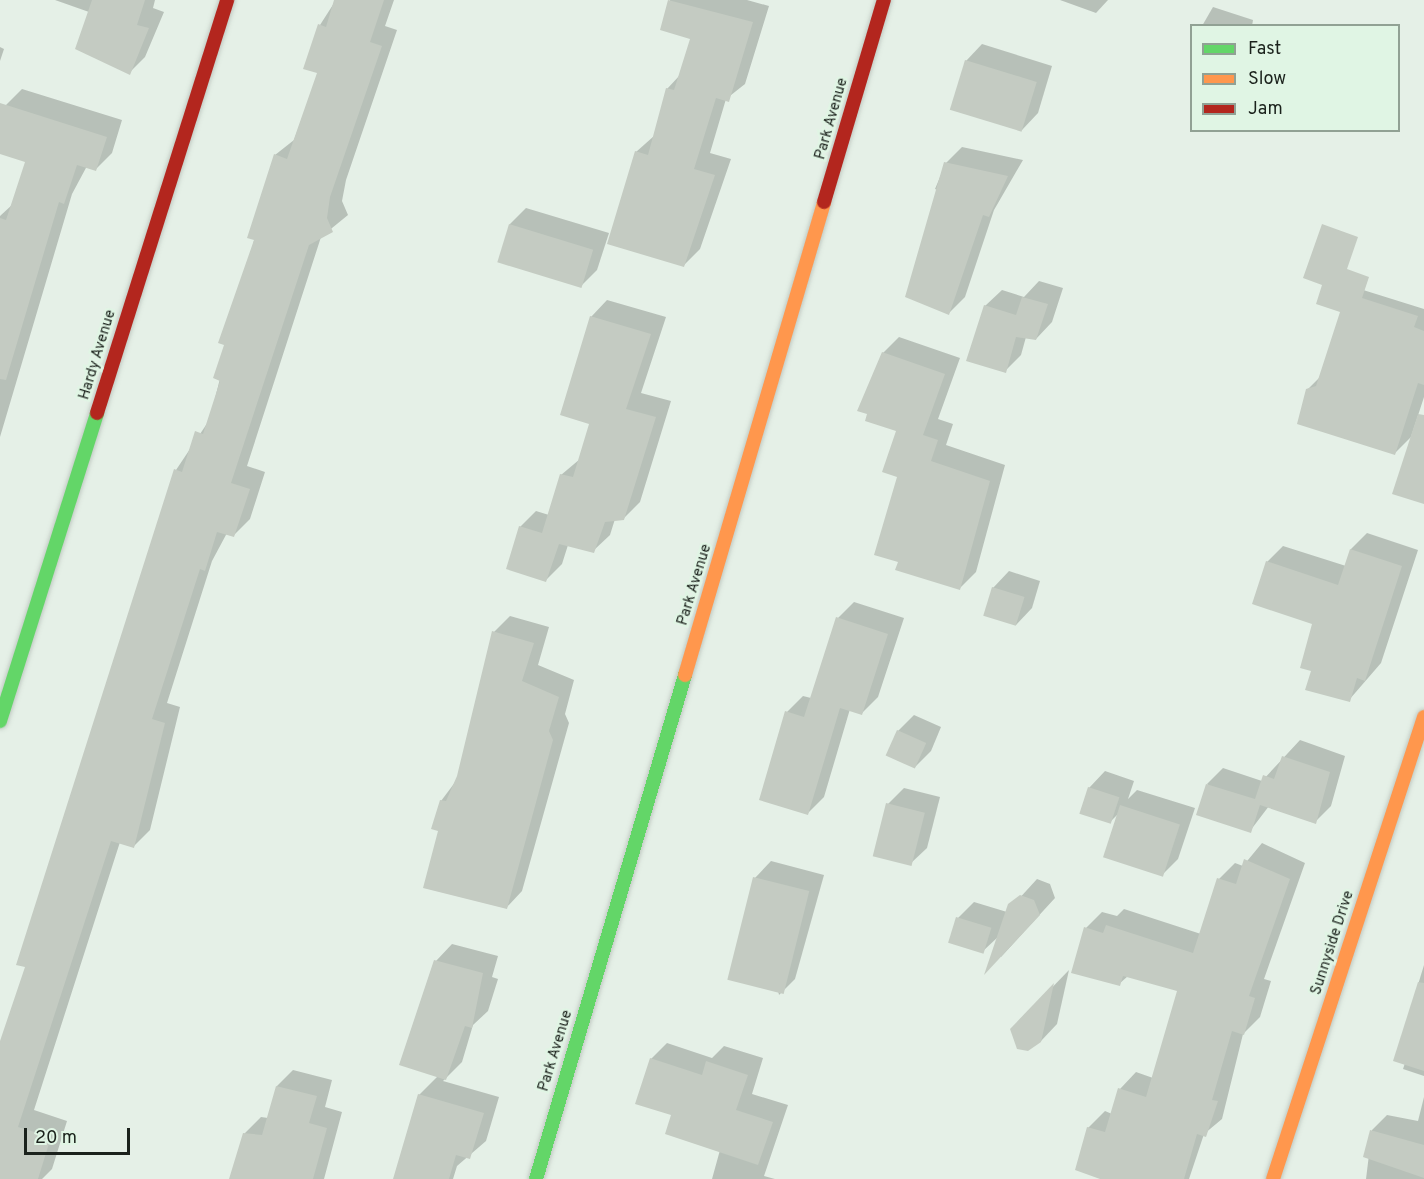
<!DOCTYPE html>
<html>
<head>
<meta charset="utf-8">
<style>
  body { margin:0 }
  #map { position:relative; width:1424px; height:1179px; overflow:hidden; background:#e5f0e7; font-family:Overpass,sans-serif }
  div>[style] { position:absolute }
  .shadow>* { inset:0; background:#0003 }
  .building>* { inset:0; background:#c4cbc2; transform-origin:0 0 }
  .roads { filter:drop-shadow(0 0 2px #c1cac3) drop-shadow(0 0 2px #c1cac3) }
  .fast>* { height:14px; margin:-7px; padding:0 7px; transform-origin:7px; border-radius:7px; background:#63d668 }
  .slow>* { height:14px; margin:-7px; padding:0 7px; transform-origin:7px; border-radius:7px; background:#ff974d }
  .jam>* { height:14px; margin:-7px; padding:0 7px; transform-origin:7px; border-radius:7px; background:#b3261e }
  span { translate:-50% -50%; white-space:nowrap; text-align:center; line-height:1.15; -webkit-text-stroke:5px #e0f5e4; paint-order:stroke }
  .street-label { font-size:15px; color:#1b221c }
  .legend { position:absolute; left:1190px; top:24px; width:210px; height:108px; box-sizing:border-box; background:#e0f5e4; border:2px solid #91a194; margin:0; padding:8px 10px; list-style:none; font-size:18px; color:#1b221c }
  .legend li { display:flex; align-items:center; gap:12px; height:30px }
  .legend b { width:30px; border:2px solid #91a194 }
  .scale { position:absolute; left:24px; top:1128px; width:106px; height:27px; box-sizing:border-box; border:3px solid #1b221c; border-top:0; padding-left:8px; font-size:18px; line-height:21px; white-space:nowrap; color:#1b221c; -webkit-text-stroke:4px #e0f5e4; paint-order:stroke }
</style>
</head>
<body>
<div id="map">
  <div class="shadow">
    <i style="clip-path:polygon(55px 0,155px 0,153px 8px,164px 12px,145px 57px,129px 73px,89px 12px)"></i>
    <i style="clip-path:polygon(336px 0,394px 0,385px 26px,397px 30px,346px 180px,342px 201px,348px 215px,321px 237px,247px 466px,265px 472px,250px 519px,234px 535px,227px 533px,212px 561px,167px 703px,180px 707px,150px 830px,134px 846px,120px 842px,34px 1110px,67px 1121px,52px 1169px,42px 1179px,0 1179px,0 1046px,27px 966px,18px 964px,176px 470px,210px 419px,275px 155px,294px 140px,319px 72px,320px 25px)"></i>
    <i style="clip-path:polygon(670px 0,747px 0,769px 6px,745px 84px,726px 99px,710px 153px,731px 159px,700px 249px,684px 265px,636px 152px,654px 136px,667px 89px,680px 75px,692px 38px,662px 29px)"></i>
    <i style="clip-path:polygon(1060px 0,1108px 0,1096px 13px)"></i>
    <i style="clip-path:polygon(1213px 7px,1253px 20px,1252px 26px,1202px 26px)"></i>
    <i style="clip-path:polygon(982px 44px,1052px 66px,1038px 113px,1022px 130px,966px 61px)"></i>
    <i style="clip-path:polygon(0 47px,4px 49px,0 61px)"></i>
    <i style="clip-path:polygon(22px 89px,122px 120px,112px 153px,96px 169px,87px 166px,72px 194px,0 437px,0 216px,13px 204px,27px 161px,0 152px,0 123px,6px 105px)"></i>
    <i style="clip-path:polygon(962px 147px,1023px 160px,994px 210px,965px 297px,949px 313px,940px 191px,935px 189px,946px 163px)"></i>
    <i style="clip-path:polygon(526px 208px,609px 233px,597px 270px,581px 286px,499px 261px,510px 224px)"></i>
    <i style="clip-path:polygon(1039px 281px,1063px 288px,1052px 322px,1036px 339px,1026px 337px,1021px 355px,1005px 371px,985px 306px,1002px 290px,1024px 297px)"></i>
    <i style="clip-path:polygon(1360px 289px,1424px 309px,1424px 397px,1411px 437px,1395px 453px,1307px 390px,1321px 376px)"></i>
    <i style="clip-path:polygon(607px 300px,666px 317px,641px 393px,671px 401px,640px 502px,624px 518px,615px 519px,610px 535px,593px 551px,568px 545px,562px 564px,546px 580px,520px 527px,536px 511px,549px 515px,561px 475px,580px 459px,591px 423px,591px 317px)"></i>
    <i style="clip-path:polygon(899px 337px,960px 358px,938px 419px,953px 424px,946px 445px,1005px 465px,976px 572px,960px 588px,899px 561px,898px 431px,883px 353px)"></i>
    <i style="clip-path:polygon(1367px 533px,1418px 550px,1381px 663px,1349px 700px,1312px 670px,1314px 623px,1267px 562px,1283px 546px,1346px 566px,1351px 549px)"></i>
    <i style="clip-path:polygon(1009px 571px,1040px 581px,1032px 608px,1016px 625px,993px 588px)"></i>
    <i style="clip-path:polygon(854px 602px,904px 618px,878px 697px,862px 713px,850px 709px,824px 797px,808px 813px,787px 712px,803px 696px,811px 698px,838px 618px)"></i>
    <i style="clip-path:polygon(510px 616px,549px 627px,538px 665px,574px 680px,565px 714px,569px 723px,522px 891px,506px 908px,440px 830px,441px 801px,459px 777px,494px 632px)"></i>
    <i style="clip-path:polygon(914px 715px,941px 727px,931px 751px,915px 767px,898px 731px)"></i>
    <i style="clip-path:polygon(1300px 740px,1345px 756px,1331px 806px,1315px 822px,1269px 806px,1250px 831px,1207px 784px,1223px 768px,1262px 781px)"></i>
    <i style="clip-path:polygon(1105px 771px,1134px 781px,1128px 799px,1137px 790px,1195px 808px,1178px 859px,1162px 875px,1119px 813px,1109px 823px,1089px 788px)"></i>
    <i style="clip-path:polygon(904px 788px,940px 797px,927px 848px,910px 864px,888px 804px)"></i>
    <i style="clip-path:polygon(1262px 843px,1305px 863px,1264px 979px,1271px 981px,1260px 1017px,1243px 1034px,1222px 1119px,1204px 1134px,1189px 1179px,1105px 1179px,1088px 1128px,1105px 1111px,1112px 1114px,1120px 1089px,1136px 1072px,1153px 1078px,1179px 990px,1128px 976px,1119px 984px,1086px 928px,1102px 912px,1117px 916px,1124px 909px,1201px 934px,1219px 879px,1235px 863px,1243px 866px)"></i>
    <i style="clip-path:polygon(771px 861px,824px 875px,795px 979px,779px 995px,755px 878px)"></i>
    <i style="clip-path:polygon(1037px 879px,1050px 884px,1055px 898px,1001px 957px,999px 936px,982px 952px,958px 918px,974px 902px,1007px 912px)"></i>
    <i style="clip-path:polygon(452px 944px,498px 956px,492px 977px,498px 979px,488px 1011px,473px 1025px,462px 1062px,443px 1081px,499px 1097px,486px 1141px,457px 1166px,453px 1179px,395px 1179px,419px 1095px,438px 1076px,436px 961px)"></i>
    <i style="clip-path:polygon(1424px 965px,1424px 1076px,1403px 1069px,1405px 1063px,1395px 1060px)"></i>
    <i style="clip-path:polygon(1069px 970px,1057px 1024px,1041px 1041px,1012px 1029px)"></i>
    <i style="clip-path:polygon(667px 1043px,712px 1058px,724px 1046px,763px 1058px,752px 1094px,788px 1105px,764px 1176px,775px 1179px,712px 1179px,720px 1150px,673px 1114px,651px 1059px)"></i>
    <i style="clip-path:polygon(293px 1070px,332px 1080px,325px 1107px,342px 1112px,324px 1179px,231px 1179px,245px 1133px,261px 1117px,268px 1118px,277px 1086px)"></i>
    <i style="clip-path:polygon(1424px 1097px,1424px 1179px,1366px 1179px,1372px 1130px,1387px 1115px,1418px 1121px)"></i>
  </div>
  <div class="building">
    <i style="clip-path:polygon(92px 0,145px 0,137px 25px,149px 28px,130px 75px,75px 49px)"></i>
    <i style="clip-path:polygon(334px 0,384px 0,370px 42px,382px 46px,330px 197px,327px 218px,333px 232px,309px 245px,231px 483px,250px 489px,234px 537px,217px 532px,205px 571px,200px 569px,152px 719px,165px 723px,134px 848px,111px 841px,18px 1127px,51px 1137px,38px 1179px,0 1179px,0 1041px,25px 967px,16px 965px,174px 469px,182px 472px,195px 431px,203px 434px,220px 381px,213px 378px,224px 345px,218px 343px,254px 240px,247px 238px,274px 154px,287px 159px,317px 73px,303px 69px,318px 24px,326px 27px)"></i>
    <i style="clip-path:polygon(668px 0,753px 22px,729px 102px,716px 98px,694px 169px,715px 175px,684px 267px,607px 244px,635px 151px,648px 155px,666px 88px,674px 90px,690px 39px,660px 30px)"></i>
    <i style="left:965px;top:60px;width:75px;height:52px;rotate:17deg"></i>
    <i style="clip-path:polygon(0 103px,107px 137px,96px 171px,77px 165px,64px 204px,59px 202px,6px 380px,0 379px,0 218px,6px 220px,25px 162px,0 154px)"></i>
    <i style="clip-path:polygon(944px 162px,1008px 176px,989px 217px,983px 215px,949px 315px,905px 297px)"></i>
    <i style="left:509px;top:224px;width:88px;height:40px;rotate:17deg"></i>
    <i style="clip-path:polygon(1322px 224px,1358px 237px,1347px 269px,1369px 277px,1362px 298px,1418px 316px,1414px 327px,1424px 331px,1424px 385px,1418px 383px,1395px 455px,1297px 424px,1306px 389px,1316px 386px,1340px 312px,1316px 304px,1322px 285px,1303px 278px)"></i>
    <i style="clip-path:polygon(1022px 297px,1048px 304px,1036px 340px,1016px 337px,1006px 373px,966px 361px,984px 305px,1016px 315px)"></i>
    <i style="clip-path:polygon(590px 316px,651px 334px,626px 409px,656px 417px,624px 520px,605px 522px,594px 553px,559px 544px,546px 582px,506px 569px,519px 526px,542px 533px,560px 474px,573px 477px,589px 424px,560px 415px)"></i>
    <i style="clip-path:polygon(882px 352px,945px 374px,923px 435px,938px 440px,931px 461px,990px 481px,960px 590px,895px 570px,898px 562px,874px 555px,897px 477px,882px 472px,896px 431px,865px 421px,867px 414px,857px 411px)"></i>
    <i style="clip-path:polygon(1418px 414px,1424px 415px,1424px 504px,1392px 494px)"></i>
    <i style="clip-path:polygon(1350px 549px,1402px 566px,1365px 681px,1357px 678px,1350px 702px,1305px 690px,1311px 671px,1300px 668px,1312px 624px,1252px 604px,1266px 561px,1338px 585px)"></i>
    <i style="left:992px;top:587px;width:34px;height:30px;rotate:17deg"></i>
    <i style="clip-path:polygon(836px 617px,888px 634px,862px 715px,840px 708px,808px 815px,759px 800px,785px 711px,804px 717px)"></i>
    <i style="clip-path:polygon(492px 631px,534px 643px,522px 681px,559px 697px,549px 731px,553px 740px,507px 909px,423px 888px,438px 831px,431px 829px,440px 800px,446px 801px,457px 776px)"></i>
    <i style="left:897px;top:730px;width:32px;height:28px;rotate:24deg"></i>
    <i style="clip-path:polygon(1282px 756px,1330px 772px,1316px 824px,1260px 805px,1251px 833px,1196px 815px,1206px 784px,1255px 799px,1263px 775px,1274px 779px)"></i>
    <i style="left:1088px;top:787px;width:33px;height:28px;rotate:18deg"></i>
    <i style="left:886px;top:803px;width:40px;height:55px;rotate:14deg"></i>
    <i style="left:1120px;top:805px;width:63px;height:55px;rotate:18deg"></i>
    <i style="clip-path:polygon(1244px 859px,1290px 879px,1249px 996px,1255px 998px,1244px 1035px,1232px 1031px,1212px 1100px,1218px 1101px,1206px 1137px,1197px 1134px,1184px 1179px,1100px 1179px,1075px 1170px,1087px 1127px,1105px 1132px,1118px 1088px,1146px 1097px,1177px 991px,1123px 976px,1120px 986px,1071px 973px,1084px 927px,1103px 933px,1106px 925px,1193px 953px,1217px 878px,1236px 884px)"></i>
    <i style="left:753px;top:877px;width:58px;height:106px;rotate:14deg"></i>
    <i style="clip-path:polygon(1020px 895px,1034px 900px,1040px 915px,984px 975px,1008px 904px)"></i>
    <i style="left:956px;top:917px;width:37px;height:27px;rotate:17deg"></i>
    <i style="clip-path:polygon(434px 960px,483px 973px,472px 1028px,465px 1026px,446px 1080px,399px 1065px)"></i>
    <i style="clip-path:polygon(1418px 982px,1424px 983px,1424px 1071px,1393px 1061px)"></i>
    <i style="clip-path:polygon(1054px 983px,1041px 1042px,1028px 1051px,1017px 1049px,1010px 1029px)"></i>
    <i style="clip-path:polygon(650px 1058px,702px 1075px,706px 1061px,748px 1075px,736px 1110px,773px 1122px,758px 1165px,665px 1134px,671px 1115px,635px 1104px)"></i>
    <i style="clip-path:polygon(276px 1086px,317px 1096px,309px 1123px,327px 1128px,313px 1179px,229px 1179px,243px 1133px,262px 1135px)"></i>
    <i style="clip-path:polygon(418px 1094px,484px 1113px,470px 1159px,456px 1155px,449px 1179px,393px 1179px)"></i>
    <i style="clip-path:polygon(1370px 1130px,1424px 1145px,1424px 1178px,1363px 1157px)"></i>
  </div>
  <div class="roads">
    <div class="fast">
      <i style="left:0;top:721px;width:323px;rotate:-72.5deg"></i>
      <i style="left:536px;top:1179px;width:526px;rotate:-73.53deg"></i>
    </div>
    <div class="slow">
      <i style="left:685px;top:675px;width:493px;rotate:-73.6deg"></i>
      <i style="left:1273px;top:1179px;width:486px;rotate:-71.9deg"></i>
    </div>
    <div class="jam">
      <i style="left:824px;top:202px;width:211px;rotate:-73.5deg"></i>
      <i style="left:97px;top:413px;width:433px;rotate:-72.5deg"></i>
    </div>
  </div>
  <div class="street-label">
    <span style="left:832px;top:119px;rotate:-74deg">Park Avenue</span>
    <span style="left:98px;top:355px;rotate:-73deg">Hardy Avenue</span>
    <span style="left:695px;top:585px;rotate:-73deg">Park Avenue</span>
    <span style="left:1333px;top:943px;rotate:-72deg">Sunnyside Drive</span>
    <span style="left:556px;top:1051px;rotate:-73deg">Park Avenue</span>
  </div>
  <ul class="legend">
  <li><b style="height:8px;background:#63d668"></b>Fast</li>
  <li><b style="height:8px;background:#ff974d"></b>Slow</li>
  <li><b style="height:8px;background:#b3261e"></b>Jam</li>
  </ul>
  <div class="scale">20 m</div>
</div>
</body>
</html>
